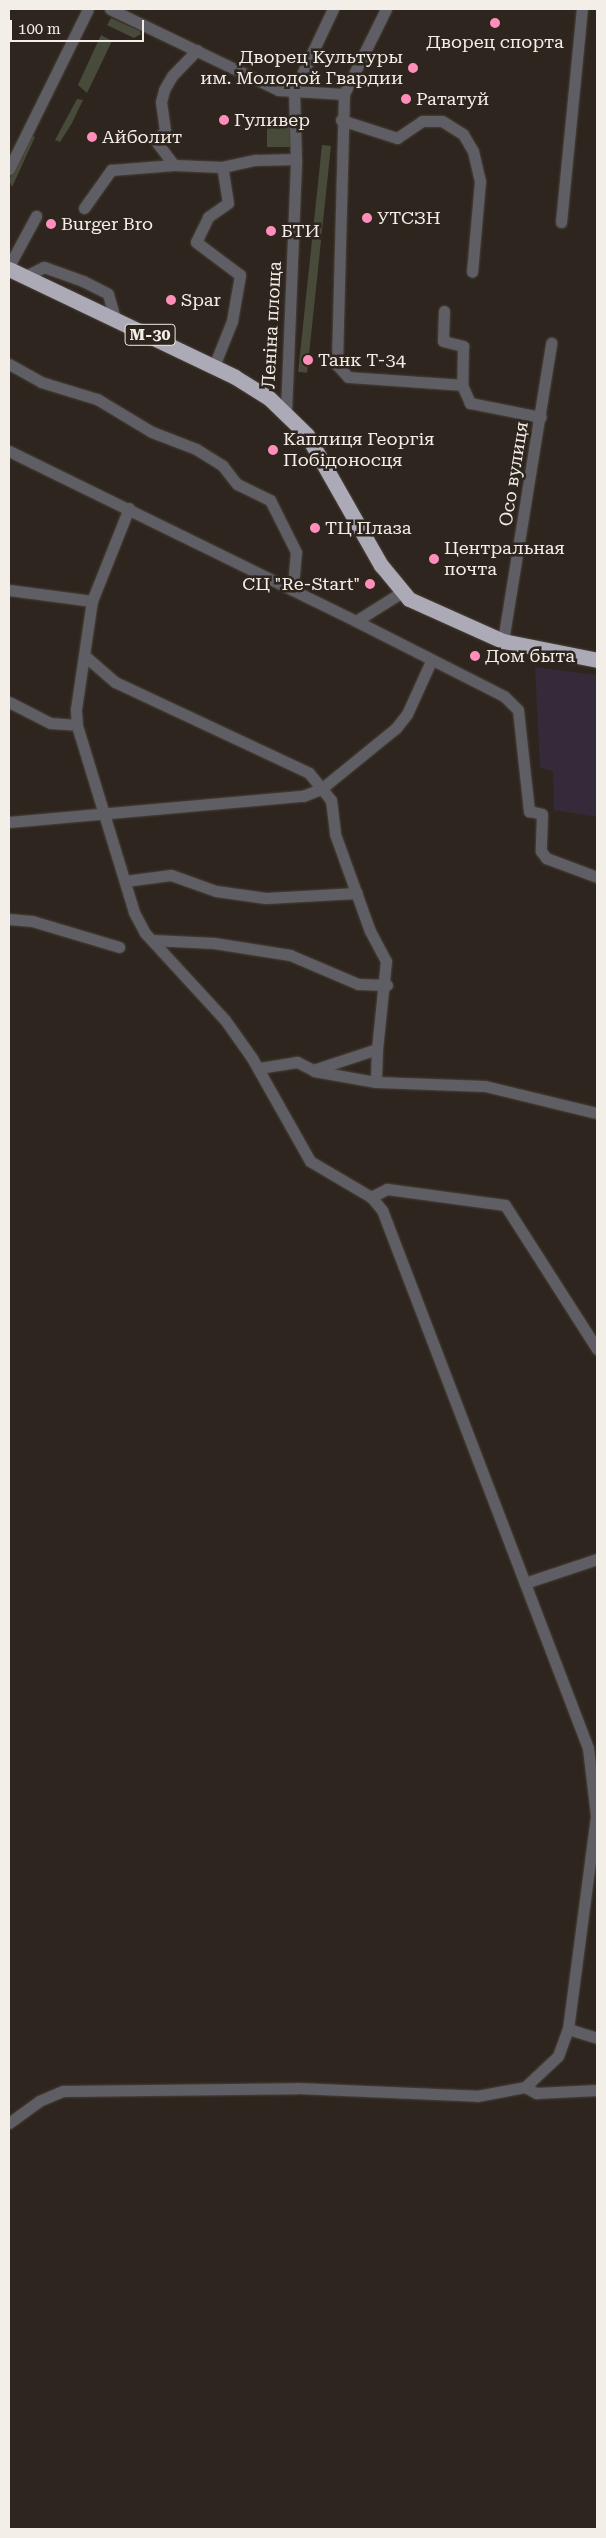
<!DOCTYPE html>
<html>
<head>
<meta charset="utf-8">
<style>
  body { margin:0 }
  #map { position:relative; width:606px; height:2538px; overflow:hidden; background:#2e261e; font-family:"Roboto Serif",serif }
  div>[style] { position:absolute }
  .commercial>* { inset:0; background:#352a39 }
  .green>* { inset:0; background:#494b3a; transform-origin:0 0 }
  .roads { filter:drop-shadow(0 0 1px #4a423a) drop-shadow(0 0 1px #4a423a) }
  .minor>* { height:11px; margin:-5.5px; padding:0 5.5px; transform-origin:5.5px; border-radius:5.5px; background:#5f5e64 }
  .highway>* { height:15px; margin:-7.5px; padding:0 7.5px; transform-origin:7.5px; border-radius:7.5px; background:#acaab7 }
  .dots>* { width:14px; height:14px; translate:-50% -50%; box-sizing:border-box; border:2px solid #2e261e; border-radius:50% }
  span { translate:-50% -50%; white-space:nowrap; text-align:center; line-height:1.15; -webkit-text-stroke:5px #2e261e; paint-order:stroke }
  .shield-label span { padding:1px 4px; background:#2e261e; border:1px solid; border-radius:4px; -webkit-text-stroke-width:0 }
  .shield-label { font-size:16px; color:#f3eee8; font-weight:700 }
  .poi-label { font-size:18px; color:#f3eee8 }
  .right { translate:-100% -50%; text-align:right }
  .left { translate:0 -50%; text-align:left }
  .street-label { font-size:18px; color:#f3eee8 }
  .frame { position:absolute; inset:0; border:10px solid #f3eee8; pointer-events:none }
  .scale { position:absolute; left:10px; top:20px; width:134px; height:22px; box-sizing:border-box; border:2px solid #f3eee8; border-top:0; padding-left:6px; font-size:15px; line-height:18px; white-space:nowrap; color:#f3eee8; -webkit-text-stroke:4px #2e261e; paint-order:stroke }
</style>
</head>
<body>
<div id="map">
  <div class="commercial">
    <i style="clip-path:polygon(535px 667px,597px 675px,597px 817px,554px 810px,553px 771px,540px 768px)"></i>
  </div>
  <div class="green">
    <i style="clip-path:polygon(111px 18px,140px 31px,141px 34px,134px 38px,107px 25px)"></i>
    <i style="clip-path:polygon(101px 35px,112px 41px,87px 93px,78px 85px)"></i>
    <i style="clip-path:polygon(77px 99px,83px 100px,72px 123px,60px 142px,55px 140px)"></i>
    <i style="left:267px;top:123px;width:24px;height:24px"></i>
    <i style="clip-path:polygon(29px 135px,35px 137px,12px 187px,9px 180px)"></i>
    <i style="left:322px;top:145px;width:9px;height:228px;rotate:6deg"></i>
  </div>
  <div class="roads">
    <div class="minor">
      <i style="left:110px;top:9px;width:187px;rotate:25.7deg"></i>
      <i style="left:278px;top:90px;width:66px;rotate:3.5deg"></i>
      <i style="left:386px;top:9px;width:95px;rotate:116.3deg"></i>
      <i style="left:344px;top:94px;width:271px;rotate:91.5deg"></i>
      <i style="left:337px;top:365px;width:16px;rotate:47deg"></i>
      <i style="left:348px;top:377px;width:114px;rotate:4deg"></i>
      <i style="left:197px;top:50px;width:36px;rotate:134deg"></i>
      <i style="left:172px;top:76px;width:16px;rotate:120deg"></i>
      <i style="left:164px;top:90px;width:12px;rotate:104deg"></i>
      <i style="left:161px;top:102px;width:29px;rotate:82deg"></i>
      <i style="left:165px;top:131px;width:13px;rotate:138deg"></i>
      <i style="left:155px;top:140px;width:31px;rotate:53deg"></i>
      <i style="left:174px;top:165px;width:48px;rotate:2.4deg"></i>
      <i style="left:341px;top:120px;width:59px;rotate:17.8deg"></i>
      <i style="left:397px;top:138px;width:30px;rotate:-34deg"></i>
      <i style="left:422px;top:121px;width:20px"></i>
      <i style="left:442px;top:121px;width:25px;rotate:32deg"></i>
      <i style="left:463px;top:134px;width:20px;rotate:60deg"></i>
      <i style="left:473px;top:151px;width:31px;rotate:77deg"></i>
      <i style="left:480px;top:181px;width:91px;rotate:95deg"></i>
      <i style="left:9px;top:169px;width:178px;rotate:-63.7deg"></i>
      <i style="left:84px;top:208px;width:47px;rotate:-54.6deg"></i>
      <i style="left:111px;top:170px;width:63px;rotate:-4.5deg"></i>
      <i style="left:561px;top:222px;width:214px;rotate:-84.4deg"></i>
      <i style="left:9px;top:266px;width:57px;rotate:-61.6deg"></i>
      <i style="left:24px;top:277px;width:22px;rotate:-27deg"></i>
      <i style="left:44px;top:267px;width:41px;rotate:19.7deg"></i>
      <i style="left:83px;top:281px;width:28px;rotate:27deg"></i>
      <i style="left:108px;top:294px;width:26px;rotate:74deg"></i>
      <i style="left:444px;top:311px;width:30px;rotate:92deg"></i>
      <i style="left:443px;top:341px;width:21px;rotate:14deg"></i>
      <i style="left:463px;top:346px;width:39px;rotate:91deg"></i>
      <i style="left:462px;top:385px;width:20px;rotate:66deg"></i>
      <i style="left:470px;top:403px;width:72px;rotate:11.2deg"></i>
      <i style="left:9px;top:364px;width:37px;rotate:29deg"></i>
      <i style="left:41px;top:382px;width:59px;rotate:16.9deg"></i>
      <i style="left:97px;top:399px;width:64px;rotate:31deg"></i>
      <i style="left:152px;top:432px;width:47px;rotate:21.1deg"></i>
      <i style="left:196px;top:449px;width:31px;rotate:32deg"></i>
      <i style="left:222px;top:465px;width:24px;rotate:52deg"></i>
      <i style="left:237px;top:484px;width:37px;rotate:26deg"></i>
      <i style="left:270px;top:500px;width:58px;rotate:63.4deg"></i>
      <i style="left:296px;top:552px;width:37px;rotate:95deg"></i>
      <i style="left:214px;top:366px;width:48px;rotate:-68.2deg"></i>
      <i style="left:232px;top:321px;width:47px;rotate:-80.1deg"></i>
      <i style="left:240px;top:275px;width:55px;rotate:-143.1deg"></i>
      <i style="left:196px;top:242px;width:28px;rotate:-64deg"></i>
      <i style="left:208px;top:217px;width:24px;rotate:-35deg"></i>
      <i style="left:228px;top:203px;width:36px;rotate:-99deg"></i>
      <i style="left:222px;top:167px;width:35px;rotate:-12deg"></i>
      <i style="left:256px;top:160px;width:40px;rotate:-1.4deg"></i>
      <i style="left:286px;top:412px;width:253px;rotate:-87.7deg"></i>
      <i style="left:296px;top:159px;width:68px;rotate:-91.7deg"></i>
      <i style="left:294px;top:91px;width:91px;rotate:-64.6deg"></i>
      <i style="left:9px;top:451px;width:386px;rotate:26.1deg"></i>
      <i style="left:356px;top:621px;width:54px;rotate:-32.2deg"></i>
      <i style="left:9px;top:590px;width:84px;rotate:7.5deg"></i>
      <i style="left:356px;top:621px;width:166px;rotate:26.9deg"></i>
      <i style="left:504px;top:696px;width:20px;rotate:45deg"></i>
      <i style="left:518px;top:710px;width:102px;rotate:83.8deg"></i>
      <i style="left:529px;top:811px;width:13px;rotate:13deg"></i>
      <i style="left:542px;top:814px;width:37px;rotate:92deg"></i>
      <i style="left:541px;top:851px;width:9px;rotate:54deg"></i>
      <i style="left:546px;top:858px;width:54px;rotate:20.4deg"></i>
      <i style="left:503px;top:641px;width:302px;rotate:-80.8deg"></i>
      <i style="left:85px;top:656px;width:40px;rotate:41deg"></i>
      <i style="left:115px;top:682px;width:214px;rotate:25.1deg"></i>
      <i style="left:309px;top:773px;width:35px;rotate:51deg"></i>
      <i style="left:331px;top:800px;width:34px;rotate:83deg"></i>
      <i style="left:335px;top:834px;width:103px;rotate:70.2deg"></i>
      <i style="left:370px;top:931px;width:34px;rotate:62deg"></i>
      <i style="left:386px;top:961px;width:88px;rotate:95.8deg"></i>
      <i style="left:377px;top:1049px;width:67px;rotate:161.8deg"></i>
      <i style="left:313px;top:1070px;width:18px;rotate:-153deg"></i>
      <i style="left:297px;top:1062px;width:39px;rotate:171deg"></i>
      <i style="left:9px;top:702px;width:46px;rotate:27.1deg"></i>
      <i style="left:50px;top:723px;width:27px;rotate:4deg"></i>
      <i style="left:9px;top:822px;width:295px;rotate:-5.1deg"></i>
      <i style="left:303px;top:796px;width:19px;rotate:-21deg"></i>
      <i style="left:321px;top:789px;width:97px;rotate:-39.1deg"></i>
      <i style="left:396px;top:728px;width:18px;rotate:-52deg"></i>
      <i style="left:407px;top:714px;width:58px;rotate:-65.6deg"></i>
      <i style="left:125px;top:881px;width:46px;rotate:-7.4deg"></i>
      <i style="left:171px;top:875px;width:48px;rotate:19.6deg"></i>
      <i style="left:216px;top:891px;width:50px;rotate:8deg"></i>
      <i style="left:266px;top:898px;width:91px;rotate:-3.1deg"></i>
      <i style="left:9px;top:919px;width:23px;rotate:5deg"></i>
      <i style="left:32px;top:921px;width:91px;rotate:16.6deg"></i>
      <i style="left:152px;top:940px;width:62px;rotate:2.8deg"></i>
      <i style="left:214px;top:943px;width:77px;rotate:9deg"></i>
      <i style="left:290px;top:955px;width:74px;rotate:23.1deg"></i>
      <i style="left:358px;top:984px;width:29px;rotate:2deg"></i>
      <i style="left:377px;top:1049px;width:33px;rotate:92deg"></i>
      <i style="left:376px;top:1082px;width:109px;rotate:2.1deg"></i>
      <i style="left:485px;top:1086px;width:115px;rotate:13.6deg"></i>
      <i style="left:314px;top:1071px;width:63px;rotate:10.1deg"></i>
      <i style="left:371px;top:1197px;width:18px;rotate:-27deg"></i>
      <i style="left:387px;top:1189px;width:119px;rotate:7.7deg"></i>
      <i style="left:505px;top:1205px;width:171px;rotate:57.4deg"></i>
      <i style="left:525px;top:1583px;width:76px;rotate:-18.4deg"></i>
      <i style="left:568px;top:2029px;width:30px;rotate:17deg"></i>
      <i style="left:525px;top:2087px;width:13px;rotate:29deg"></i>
      <i style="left:536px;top:2093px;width:61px;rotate:-2.8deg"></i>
      <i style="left:9px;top:2123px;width:37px;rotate:-36deg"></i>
      <i style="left:39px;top:2101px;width:26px;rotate:-23deg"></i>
      <i style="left:63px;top:2091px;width:234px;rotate:-0.7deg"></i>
      <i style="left:297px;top:2088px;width:180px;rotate:2.5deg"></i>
      <i style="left:477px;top:2096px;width:49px;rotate:-10.6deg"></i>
      <i style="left:525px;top:2087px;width:45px;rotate:-43.2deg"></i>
      <i style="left:558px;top:2056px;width:29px;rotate:-70deg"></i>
      <i style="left:568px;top:2029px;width:216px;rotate:-82.5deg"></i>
      <i style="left:596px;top:1815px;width:67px;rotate:-96.8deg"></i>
      <i style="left:588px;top:1748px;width:576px;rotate:-110.95deg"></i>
      <i style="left:382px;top:1210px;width:17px;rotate:-130deg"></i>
      <i style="left:371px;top:1197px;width:71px;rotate:-149.5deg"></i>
      <i style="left:310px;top:1161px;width:118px;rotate:-119.4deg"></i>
      <i style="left:252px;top:1058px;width:47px;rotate:-125.4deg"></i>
      <i style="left:225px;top:1020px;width:118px;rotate:-132.6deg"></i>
      <i style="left:145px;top:933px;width:24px;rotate:-118deg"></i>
      <i style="left:134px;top:912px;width:195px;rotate:-107deg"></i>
      <i style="left:77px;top:725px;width:16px;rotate:-94deg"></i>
      <i style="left:76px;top:709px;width:109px;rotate:-81.6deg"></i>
      <i style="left:92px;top:601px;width:100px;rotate:-68.3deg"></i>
    </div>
    <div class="highway">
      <i style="left:9px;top:269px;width:250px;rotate:25.5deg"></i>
      <i style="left:235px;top:377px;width:40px;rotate:32deg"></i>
      <i style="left:269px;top:398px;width:53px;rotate:44.2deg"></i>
      <i style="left:307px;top:435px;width:150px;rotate:60.4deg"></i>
      <i style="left:381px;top:565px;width:44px;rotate:50.5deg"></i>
      <i style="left:409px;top:599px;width:103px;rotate:24.1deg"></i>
      <i style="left:503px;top:641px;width:96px;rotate:11.4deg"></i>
    </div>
  </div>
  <div class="dots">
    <i style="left:495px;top:23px;background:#ff8ebb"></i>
    <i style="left:413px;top:68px;background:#ff8ebb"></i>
    <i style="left:406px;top:99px;background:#ff8ebb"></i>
    <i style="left:224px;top:120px;background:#ff8ebb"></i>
    <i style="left:92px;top:137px;background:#ff8ebb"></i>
    <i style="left:367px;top:218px;background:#ff8ebb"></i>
    <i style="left:51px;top:224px;background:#ff8ebb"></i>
    <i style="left:271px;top:231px;background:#ff8ebb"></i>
    <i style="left:171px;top:300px;background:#ff8ebb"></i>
    <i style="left:308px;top:360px;background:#ff8ebb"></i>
    <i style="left:273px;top:450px;background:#ff8ebb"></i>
    <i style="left:315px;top:528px;background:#ff8ebb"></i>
    <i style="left:434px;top:559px;background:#ff8ebb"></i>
    <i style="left:370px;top:584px;background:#ff8ebb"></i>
    <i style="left:475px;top:656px;background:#ff8ebb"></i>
  </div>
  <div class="shield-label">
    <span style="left:150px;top:335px">М-30</span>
  </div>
  <div class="poi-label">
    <span style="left:495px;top:42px">Дворец спорта</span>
    <span class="right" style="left:403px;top:68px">Дворец Культуры<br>им. Молодой Гвардии</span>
    <span class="left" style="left:416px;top:99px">Рататуй</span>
    <span class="left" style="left:234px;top:120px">Гуливер</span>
    <span class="left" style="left:102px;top:137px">Айболит</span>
    <span class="left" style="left:377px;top:218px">УТСЗН</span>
    <span class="left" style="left:61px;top:224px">Burger Bro</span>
    <span class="left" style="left:281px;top:231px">БТИ</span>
    <span class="left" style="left:181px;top:300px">Spar</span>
    <span class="left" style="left:318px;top:360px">Танк Т-34</span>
    <span class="left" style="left:283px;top:450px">Каплиця Георгія<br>Побідоносця</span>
    <span class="left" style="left:325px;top:528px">ТЦ Плаза</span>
    <span class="left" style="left:444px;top:559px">Центральная<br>почта</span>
    <span class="right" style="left:360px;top:584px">СЦ "Re-Start"</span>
    <span class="left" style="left:485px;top:656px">Дом быта</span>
  </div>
  <div class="street-label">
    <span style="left:272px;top:325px;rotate:-87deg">Леніна площа</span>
    <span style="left:514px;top:474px;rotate:-81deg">Осо вулиця</span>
  </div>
  <div class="frame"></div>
  <div class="scale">100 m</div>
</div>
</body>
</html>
